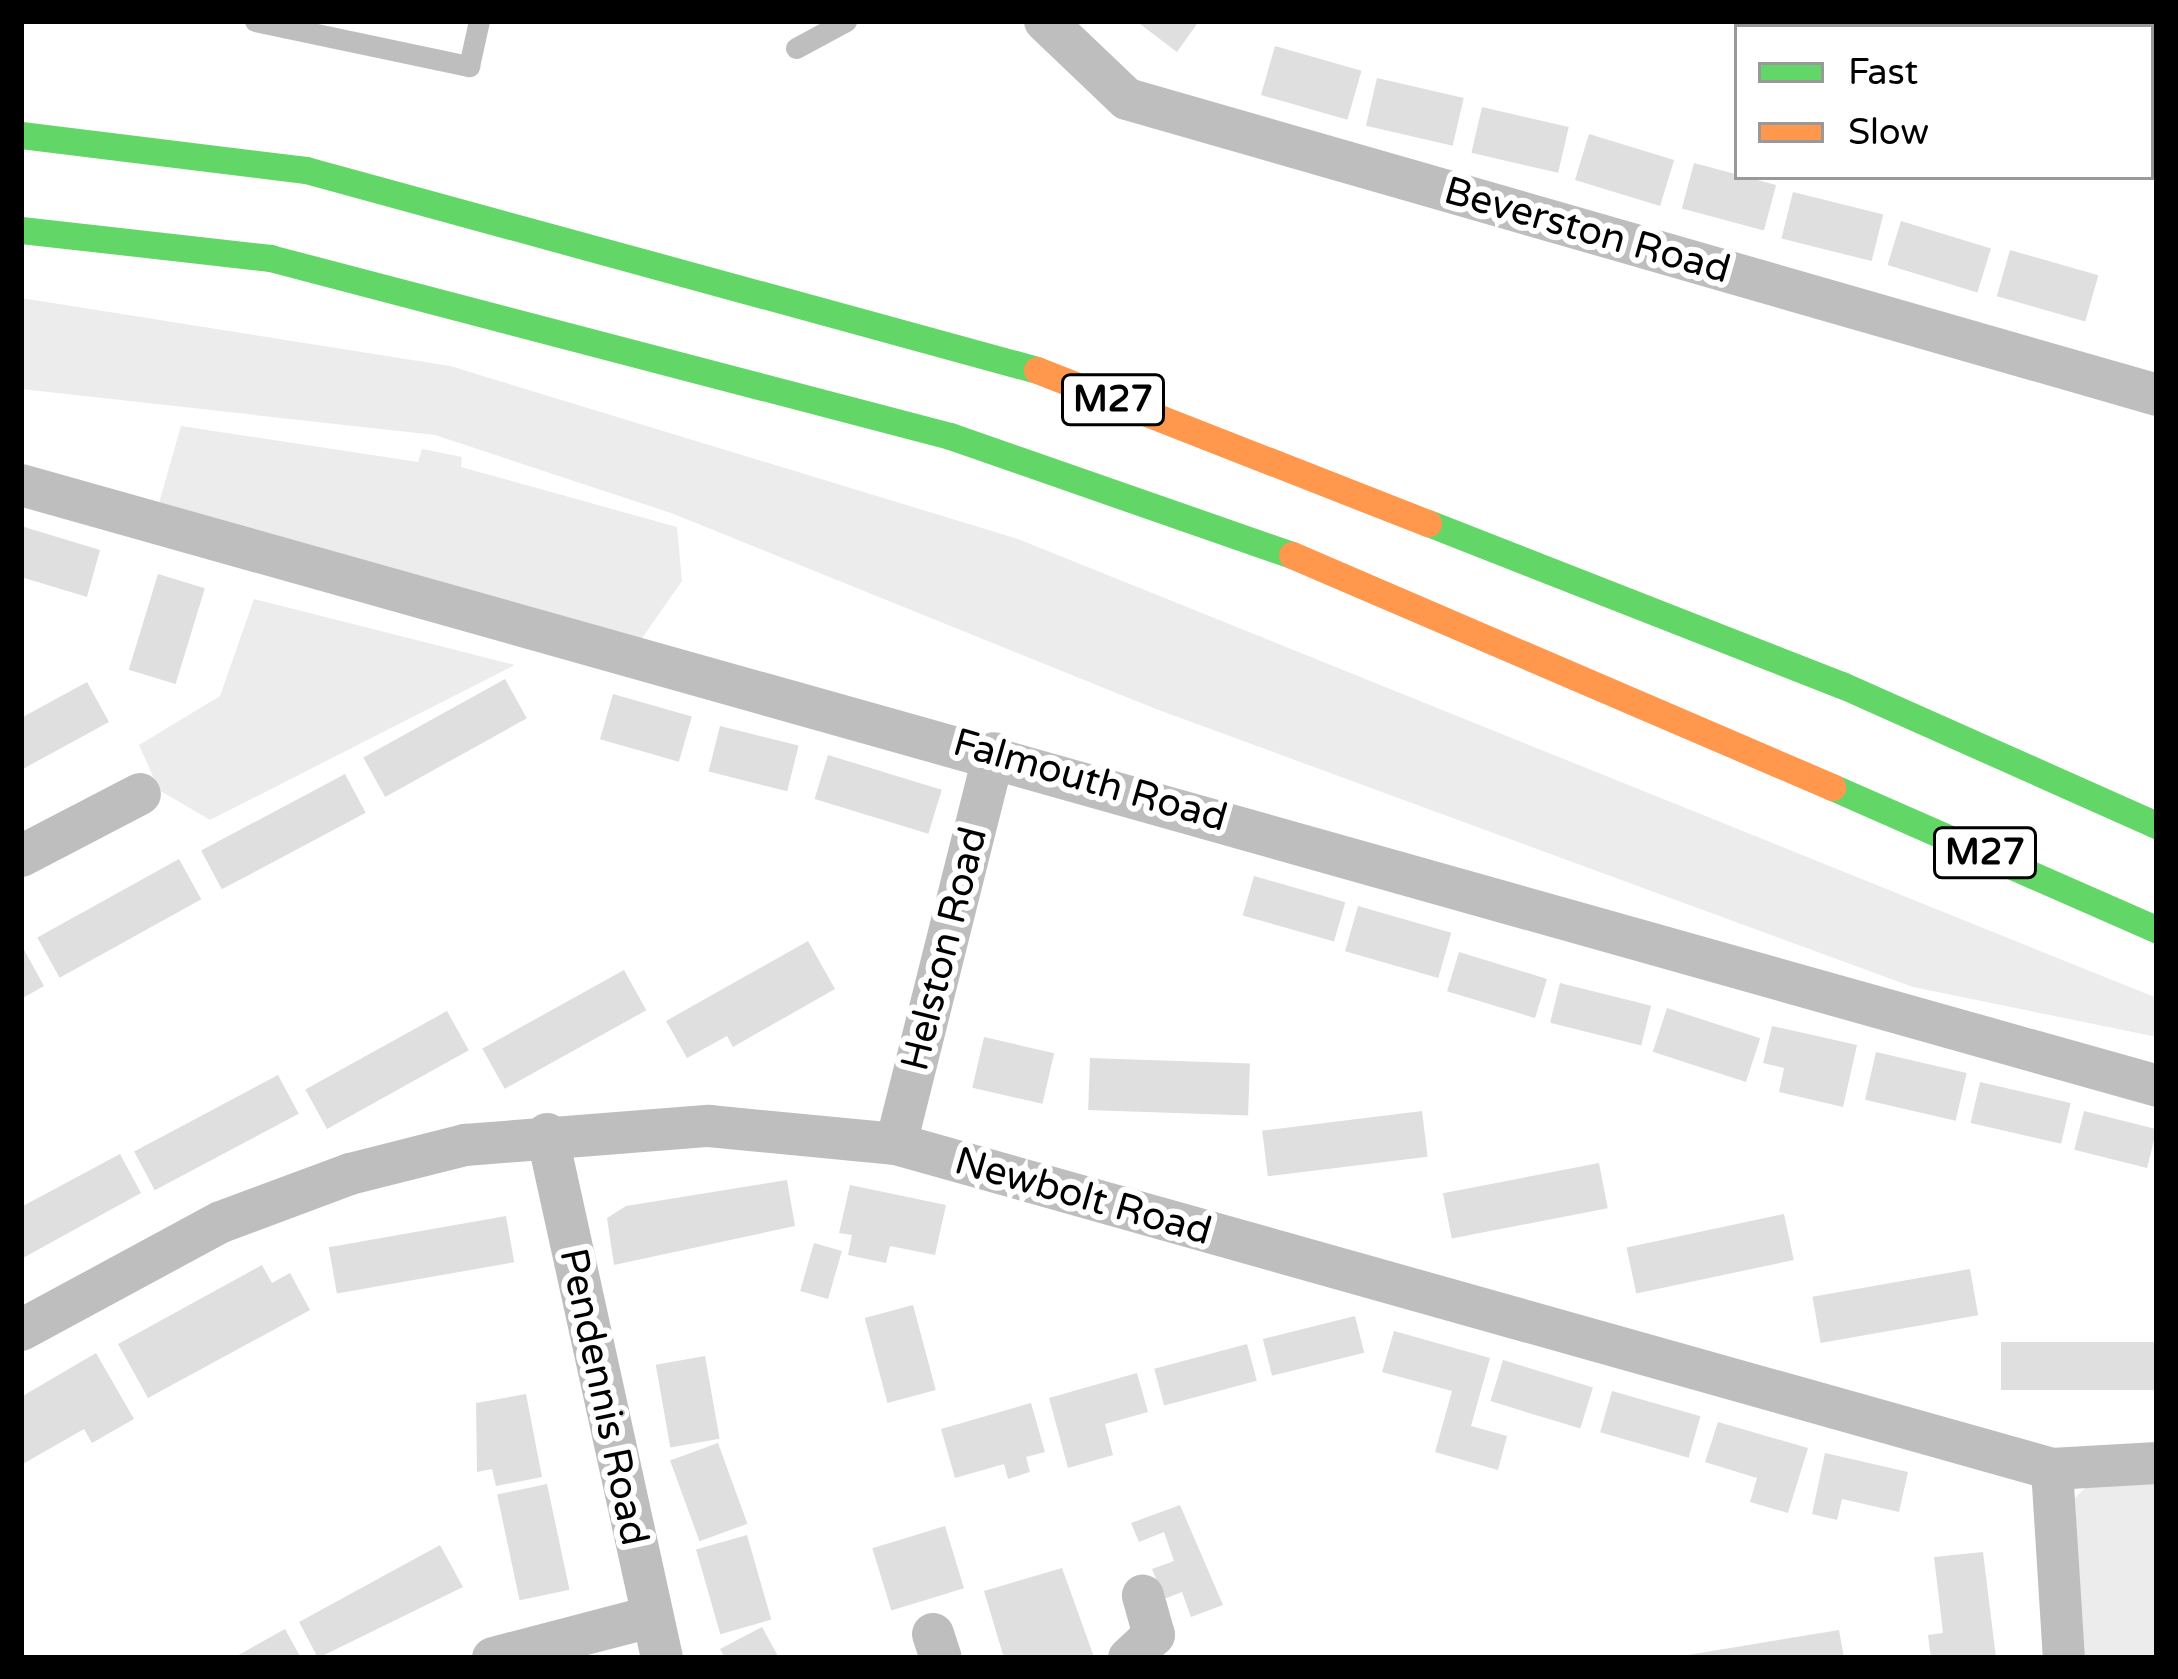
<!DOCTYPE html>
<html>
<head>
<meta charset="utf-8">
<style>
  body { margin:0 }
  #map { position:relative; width:2178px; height:1679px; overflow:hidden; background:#fff; font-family:"Varela Round",sans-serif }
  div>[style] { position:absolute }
  .green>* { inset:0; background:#ececec }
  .building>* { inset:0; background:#dfdfdf; transform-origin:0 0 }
  .lane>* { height:21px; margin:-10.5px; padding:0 10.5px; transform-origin:10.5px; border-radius:10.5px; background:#bebebe }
  .street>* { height:42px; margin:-21px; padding:0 21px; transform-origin:21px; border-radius:21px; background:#bebebe }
  .fast>* { height:27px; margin:-13.5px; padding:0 13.5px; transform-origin:13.5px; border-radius:13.5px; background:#63d668 }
  .slow>* { height:27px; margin:-13.5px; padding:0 13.5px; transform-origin:13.5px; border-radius:13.5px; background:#ff974d }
  span { translate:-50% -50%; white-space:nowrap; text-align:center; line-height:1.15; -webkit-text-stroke:12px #fff; paint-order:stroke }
  .shield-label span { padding:3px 9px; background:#fff; border:3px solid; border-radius:9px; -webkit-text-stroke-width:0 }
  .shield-label { font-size:36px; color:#000; font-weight:700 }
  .street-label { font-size:39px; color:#000 }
  .frame { position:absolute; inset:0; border:24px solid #000; pointer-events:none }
  .legend { position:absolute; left:1734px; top:24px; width:420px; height:156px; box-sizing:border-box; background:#fff; border:3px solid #999; margin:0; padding:15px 21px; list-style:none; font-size:36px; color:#000 }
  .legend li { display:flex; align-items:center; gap:24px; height:60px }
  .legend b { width:60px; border:3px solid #999 }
</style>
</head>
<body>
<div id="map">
  <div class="green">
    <i style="clip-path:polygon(21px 298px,450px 366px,1018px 539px,2157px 998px,2157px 1037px,1913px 987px,1156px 709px,671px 513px,435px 435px,21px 389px)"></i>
    <i style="clip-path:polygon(181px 426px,418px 462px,422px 449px,462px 457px,461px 467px,677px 527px,682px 581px,640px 641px,159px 503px)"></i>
    <i style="clip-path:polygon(254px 599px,515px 665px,210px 820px,159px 790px,139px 745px,220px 696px)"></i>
    <i style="clip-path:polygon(2157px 1479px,2157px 1658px,2083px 1658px,2075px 1498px,2091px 1482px)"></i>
  </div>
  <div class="building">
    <i style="clip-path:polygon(1136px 21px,1199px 21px,1177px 52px)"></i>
    <i style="clip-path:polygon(2073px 21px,2157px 21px,2152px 66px,2151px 27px)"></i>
    <i style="left:1275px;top:46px;width:90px;height:51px;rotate:16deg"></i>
    <i style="left:1377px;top:78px;width:89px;height:49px;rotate:13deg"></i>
    <i style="left:1482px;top:107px;width:89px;height:47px;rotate:13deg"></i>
    <i style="left:1589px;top:134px;width:89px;height:48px;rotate:17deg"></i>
    <i style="left:1694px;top:163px;width:85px;height:47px;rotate:15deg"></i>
    <i style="left:1793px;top:192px;width:93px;height:48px;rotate:14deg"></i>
    <i style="left:1901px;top:221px;width:94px;height:46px;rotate:17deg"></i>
    <i style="left:2010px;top:250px;width:92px;height:48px;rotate:16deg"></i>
    <i style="clip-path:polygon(21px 526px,100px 550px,87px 597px,21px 577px)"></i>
    <i style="left:158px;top:574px;width:49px;height:100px;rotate:17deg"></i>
    <i style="left:505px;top:679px;width:45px;height:162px;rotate:61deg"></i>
    <i style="clip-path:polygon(87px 682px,109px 722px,21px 770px,21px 718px)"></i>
    <i style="left:613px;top:694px;width:82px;height:47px;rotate:16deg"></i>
    <i style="left:720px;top:726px;width:81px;height:47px;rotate:14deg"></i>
    <i style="left:828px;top:755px;width:119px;height:46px;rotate:17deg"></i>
    <i style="left:345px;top:774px;width:44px;height:163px;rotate:62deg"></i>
    <i style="left:179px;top:859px;width:46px;height:162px;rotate:61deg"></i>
    <i style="left:1254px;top:876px;width:95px;height:41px;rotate:16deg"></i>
    <i style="left:1358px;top:906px;width:97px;height:47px;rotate:16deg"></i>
    <i style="clip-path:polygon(808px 941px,835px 989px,733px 1047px,727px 1036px,687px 1058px,666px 1021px)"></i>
    <i style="clip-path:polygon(21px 944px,44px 986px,21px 999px)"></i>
    <i style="left:1459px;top:952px;width:92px;height:41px;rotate:17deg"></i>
    <i style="left:624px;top:970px;width:46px;height:162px;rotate:61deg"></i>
    <i style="left:1560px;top:983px;width:94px;height:41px;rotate:14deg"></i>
    <i style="left:1667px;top:1008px;width:98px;height:46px;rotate:18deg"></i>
    <i style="left:447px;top:1011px;width:45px;height:162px;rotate:61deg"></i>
    <i style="clip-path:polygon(1772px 1026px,1857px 1045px,1843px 1107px,1779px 1092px,1784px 1068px,1763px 1063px)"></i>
    <i style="left:984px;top:1037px;width:72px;height:52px;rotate:13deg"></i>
    <i style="left:1876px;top:1052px;width:93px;height:49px;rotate:13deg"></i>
    <i style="left:1090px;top:1058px;width:160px;height:52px;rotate:2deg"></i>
    <i style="left:278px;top:1075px;width:44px;height:163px;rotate:62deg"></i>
    <i style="left:1980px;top:1082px;width:93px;height:42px;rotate:13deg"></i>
    <i style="left:1422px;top:1111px;width:46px;height:161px;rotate:83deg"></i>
    <i style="left:2084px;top:1111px;width:75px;height:40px;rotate:14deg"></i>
    <i style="clip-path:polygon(120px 1154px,141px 1193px,21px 1259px,21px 1207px)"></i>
    <i style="left:1599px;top:1163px;width:46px;height:159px;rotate:79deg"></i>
    <i style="clip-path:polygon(787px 1180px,795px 1226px,614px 1265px,607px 1218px,626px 1206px)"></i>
    <i style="clip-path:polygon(850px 1185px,946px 1205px,935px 1255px,890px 1246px,886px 1263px,848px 1255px,852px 1235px,839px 1233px)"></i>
    <i style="left:1784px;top:1214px;width:47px;height:161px;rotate:78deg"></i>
    <i style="left:506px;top:1216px;width:47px;height:180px;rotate:80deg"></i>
    <i style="left:814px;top:1243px;width:29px;height:50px;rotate:16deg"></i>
    <i style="clip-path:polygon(262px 1265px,272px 1283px,290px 1273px,310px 1310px,148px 1398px,118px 1344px)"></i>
    <i style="left:1970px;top:1269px;width:47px;height:160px;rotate:80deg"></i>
    <i style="left:913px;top:1305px;width:88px;height:50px;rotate:75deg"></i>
    <i style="left:1355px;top:1316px;width:38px;height:95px;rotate:76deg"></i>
    <i style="clip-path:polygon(1394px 1331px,1490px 1358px,1471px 1426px,1507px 1436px,1498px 1470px,1435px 1452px,1452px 1391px,1382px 1372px)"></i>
    <i style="left:2157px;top:1342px;width:48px;height:156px;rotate:90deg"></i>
    <i style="left:1247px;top:1344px;width:38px;height:96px;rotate:75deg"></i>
    <i style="clip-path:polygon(96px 1353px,134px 1419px,92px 1443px,84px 1429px,21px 1465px,21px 1397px)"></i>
    <i style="left:705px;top:1356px;width:84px;height:50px;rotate:80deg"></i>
    <i style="left:1503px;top:1360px;width:94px;height:43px;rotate:17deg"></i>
    <i style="clip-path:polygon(1137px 1373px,1148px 1412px,1105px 1424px,1113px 1455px,1068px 1468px,1049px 1398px)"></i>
    <i style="left:1612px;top:1391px;width:92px;height:43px;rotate:16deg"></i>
    <i style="clip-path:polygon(526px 1394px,542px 1477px,496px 1486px,492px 1469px,477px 1472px,476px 1403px)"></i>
    <i style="clip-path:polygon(1031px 1403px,1045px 1452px,1026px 1457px,1030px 1472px,1008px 1479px,1004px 1464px,955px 1478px,941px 1429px)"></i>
    <i style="clip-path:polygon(1718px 1422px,1808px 1448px,1788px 1513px,1750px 1502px,1757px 1478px,1705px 1462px)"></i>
    <i style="left:718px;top:1443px;width:86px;height:51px;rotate:70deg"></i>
    <i style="clip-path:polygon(1825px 1453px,1908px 1472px,1899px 1512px,1842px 1499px,1837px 1520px,1812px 1514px)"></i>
    <i style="left:547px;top:1484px;width:108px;height:51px;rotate:78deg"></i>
    <i style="clip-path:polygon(1180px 1505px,1223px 1605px,1191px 1617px,1182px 1592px,1164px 1599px,1152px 1569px,1174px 1561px,1164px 1532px,1139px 1542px,1131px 1523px)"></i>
    <i style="left:945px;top:1526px;width:65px;height:76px;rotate:73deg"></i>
    <i style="left:747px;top:1535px;width:88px;height:53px;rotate:74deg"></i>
    <i style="clip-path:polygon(440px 1545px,463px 1587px,318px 1658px,299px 1622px)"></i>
    <i style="clip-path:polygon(1983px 1552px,1996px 1658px,1931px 1658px,1928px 1635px,1943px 1633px,1934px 1557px)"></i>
    <i style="clip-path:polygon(1062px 1568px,1094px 1657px,1004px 1658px,984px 1591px)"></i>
    <i style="clip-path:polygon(762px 1627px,779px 1658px,725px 1658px,720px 1649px)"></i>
    <i style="clip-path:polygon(285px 1629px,301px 1658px,233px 1658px)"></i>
    <i style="clip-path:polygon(1839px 1630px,1844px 1658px,1683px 1658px,1682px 1656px)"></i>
  </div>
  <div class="lane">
    <i style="left:255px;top:21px;width:219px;rotate:11.9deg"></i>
    <i style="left:469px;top:66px;width:46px;rotate:-77.5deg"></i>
    <i style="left:796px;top:48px;width:57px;rotate:-28.4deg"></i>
  </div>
  <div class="street">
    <i style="left:1045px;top:21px;width:113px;rotate:43.6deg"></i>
    <i style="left:1127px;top:99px;width:1072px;rotate:16.03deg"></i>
    <i style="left:21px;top:485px;width:2219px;rotate:15.71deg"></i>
    <i style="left:21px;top:856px;width:134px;rotate:-27.5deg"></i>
    <i style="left:547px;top:1134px;width:536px;rotate:77.62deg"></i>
    <i style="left:896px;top:1144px;width:403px;rotate:-75.9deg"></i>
    <i style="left:21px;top:1330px;width:227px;rotate:-28.4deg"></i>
    <i style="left:221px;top:1222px;width:138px;rotate:-20.4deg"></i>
    <i style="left:350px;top:1174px;width:119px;rotate:-14.2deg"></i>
    <i style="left:465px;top:1145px;width:245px;rotate:-4.5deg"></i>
    <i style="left:709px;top:1126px;width:188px;rotate:5.5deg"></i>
    <i style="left:896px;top:1144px;width:1201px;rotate:15.7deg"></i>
    <i style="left:2052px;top:1469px;width:105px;rotate:-3.3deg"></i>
    <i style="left:2052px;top:1469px;width:189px;rotate:86.4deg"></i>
    <i style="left:933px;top:1634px;width:25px;rotate:72deg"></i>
    <i style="left:493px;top:1658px;width:162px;rotate:-14.6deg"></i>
    <i style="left:1129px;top:1658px;width:34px;rotate:-43deg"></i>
    <i style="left:1154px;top:1635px;width:41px;rotate:-105.8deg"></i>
  </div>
  <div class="fast">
    <i style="left:21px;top:135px;width:287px;rotate:7deg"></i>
    <i style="left:306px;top:170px;width:758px;rotate:15.3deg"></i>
    <i style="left:21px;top:230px;width:251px;rotate:6.4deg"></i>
    <i style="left:270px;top:258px;width:703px;rotate:14.67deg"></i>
    <i style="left:950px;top:436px;width:362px;rotate:19.2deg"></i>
    <i style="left:1428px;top:523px;width:445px;rotate:21.4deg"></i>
    <i style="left:1842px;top:685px;width:345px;rotate:24deg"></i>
    <i style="left:1832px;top:787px;width:355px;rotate:23.7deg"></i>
  </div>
  <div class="slow">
    <i style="left:1037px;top:370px;width:420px;rotate:21.4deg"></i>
    <i style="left:1292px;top:555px;width:588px;rotate:23.25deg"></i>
  </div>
  <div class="shield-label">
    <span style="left:1113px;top:400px">M27</span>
    <span style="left:1985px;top:853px">M27</span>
  </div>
  <div class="street-label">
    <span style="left:1587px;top:231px;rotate:16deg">Beverston Road</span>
    <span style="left:1090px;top:781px;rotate:16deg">Falmouth Road</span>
    <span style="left:945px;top:949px;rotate:-76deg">Helston Road</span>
    <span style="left:1083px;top:1197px;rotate:16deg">Newbolt Road</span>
    <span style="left:603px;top:1397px;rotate:78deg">Pendennis Road</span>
  </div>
  <div class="frame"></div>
  <ul class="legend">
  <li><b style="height:15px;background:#63d668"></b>Fast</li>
  <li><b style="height:15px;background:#ff974d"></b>Slow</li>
  </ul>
</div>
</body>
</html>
